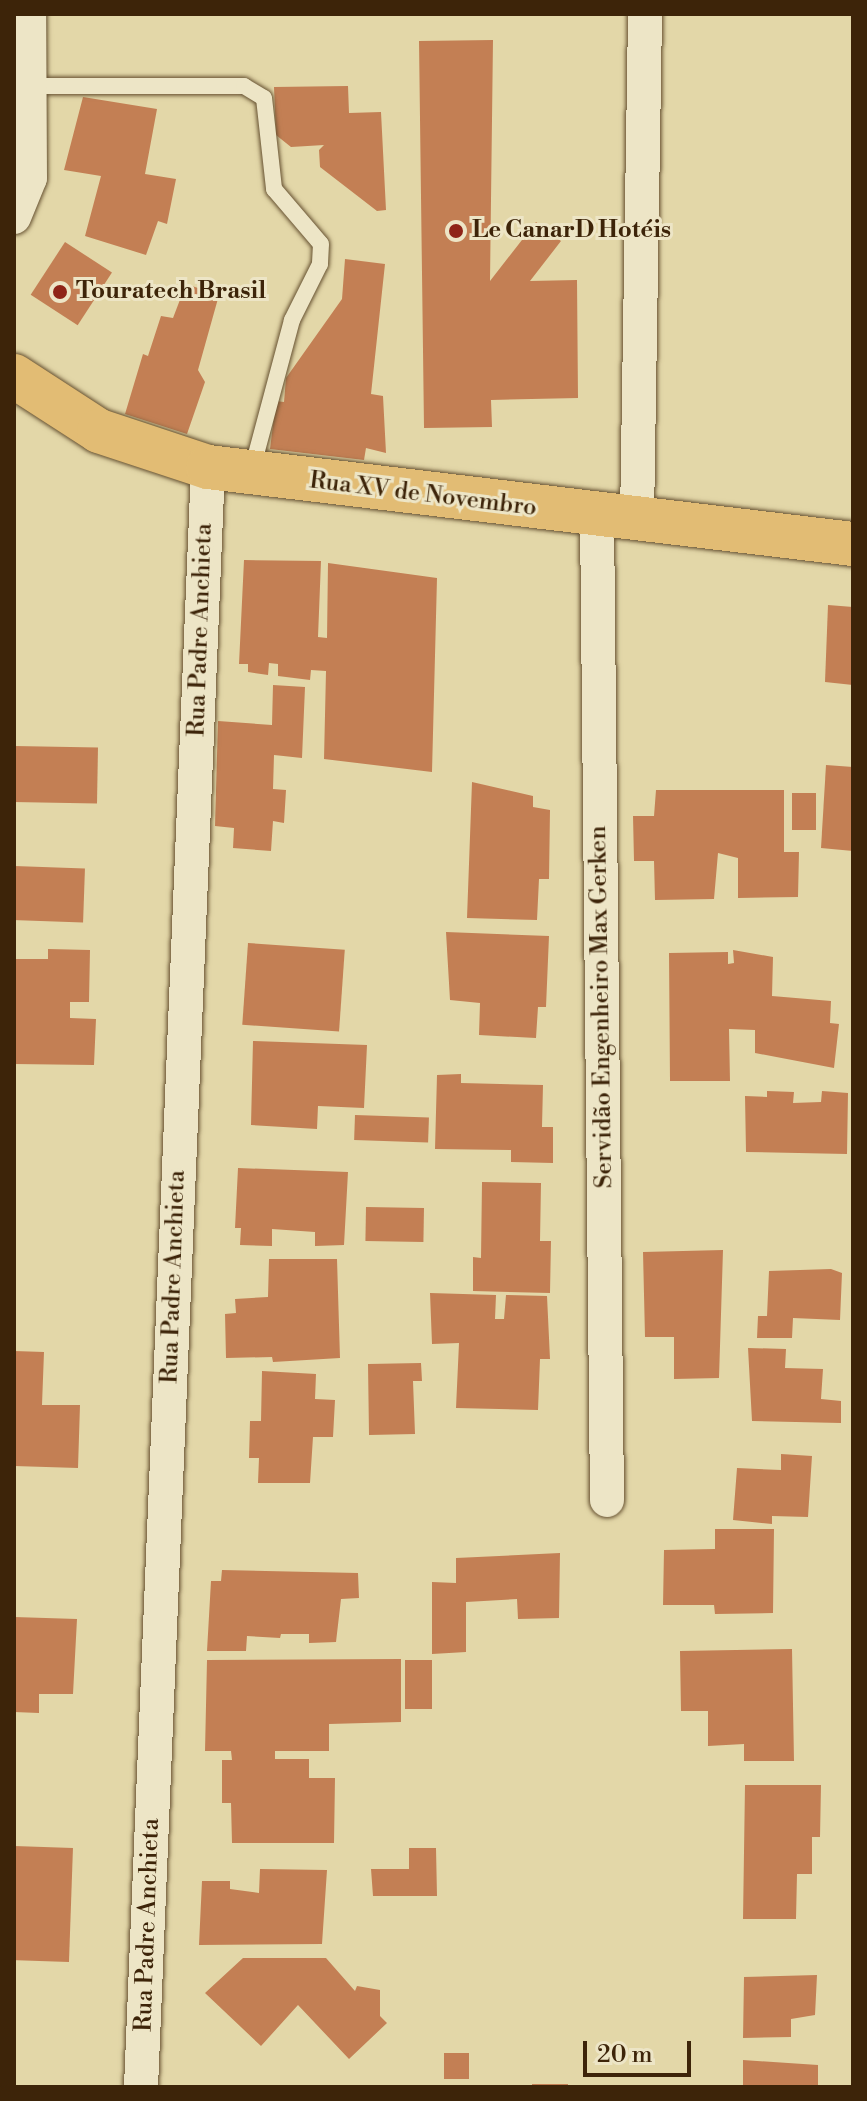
<!DOCTYPE html>
<html>
<head>
<meta charset="utf-8">
<style>
  body { margin:0 }
  #map { position:relative; width:867px; height:2101px; overflow:hidden; background:#e3d7a8; font-family:"Libre Bodoni",serif }
  div>[style] { position:absolute }
  .building>* { inset:0; background:#c37f54; transform-origin:0 0 }
  .roads { filter:drop-shadow(0 0 2px #665131) drop-shadow(0 0 2px #665131) }
  .lane>* { height:16px; margin:-8px; padding:0 8px; transform-origin:8px; border-radius:8px; background:#ede5c6 }
  .street>* { height:34px; margin:-17px; padding:0 17px; transform-origin:17px; border-radius:17px; background:#ede5c6 }
  .primary>* { height:44px; margin:-22px; padding:0 22px; transform-origin:22px; border-radius:22px; background:#e2bc74 }
  .dots>* { width:22px; height:22px; translate:-50% -50%; box-sizing:border-box; border:4px solid #ede5c6; border-radius:50% }
  span { translate:-50% -50%; white-space:nowrap; text-align:center; line-height:1.15; -webkit-text-stroke:6px #ede5c6; paint-order:stroke }
  .poi-label { font-size:24px; color:#3d2409; font-weight:700 }
  .left { translate:0 -50%; text-align:left }
  .street-label { font-size:24px; color:#3d2409 }
  .frame { position:absolute; inset:0; border:16px solid #3d2409; pointer-events:none }
  .scale { position:absolute; left:583px; top:2041px; width:108px; height:36px; box-sizing:border-box; border:4px solid #3d2409; border-top:0; padding-left:10px; font-size:24px; line-height:28px; white-space:nowrap; color:#3d2409; -webkit-text-stroke:6px #ede5c6; paint-order:stroke }
</style>
</head>
<body>
<div id="map">
  <div class="building">
    <i style="clip-path:polygon(493px 40px,490px 281px,536px 222px,561px 241px,530px 281px,577px 280px,578px 398px,491px 400px,492px 427px,424px 428px,419px 41px)"></i>
    <i style="clip-path:polygon(348px 86px,349px 113px,381px 112px,386px 210px,377px 211px,320px 167px,319px 150px,324px 145px,291px 147px,276px 135px,274px 87px)"></i>
    <i style="clip-path:polygon(83px 97px,157px 109px,145px 174px,176px 179px,167px 224px,158px 221px,146px 255px,85px 236px,101px 176px,64px 170px)"></i>
    <i style="left:65px;top:242px;width:56px;height:63px;rotate:33deg"></i>
    <i style="clip-path:polygon(345px 259px,385px 264px,371px 394px,383px 396px,386px 453px,366px 448px,364px 460px,270px 449px,276px 401px,284px 402px,286px 378px,342px 299px)"></i>
    <i style="clip-path:polygon(186px 284px,219px 295px,198px 370px,205px 382px,187px 434px,125px 414px,143px 354px,148px 356px,161px 316px,173px 318px)"></i>
    <i style="clip-path:polygon(244px 560px,321px 561px,318px 637px,327px 638px,328px 563px,437px 578px,432px 772px,324px 759px,326px 671px,311px 670px,310px 680px,278px 676px,278px 664px,269px 663px,268px 675px,248px 672px,248px 664px,239px 664px)"></i>
    <i style="clip-path:polygon(828px 605px,853px 607px,853px 685px,825px 682px)"></i>
    <i style="clip-path:polygon(273px 685px,305px 687px,302px 758px,274px 755px,273px 789px,286px 790px,284px 823px,273px 821px,271px 851px,233px 848px,234px 828px,215px 826px,218px 721px,272px 725px)"></i>
    <i style="left:14px;top:746px;width:84px;height:56px;rotate:1deg"></i>
    <i style="clip-path:polygon(826px 765px,853px 767px,853px 851px,821px 848px)"></i>
    <i style="clip-path:polygon(472px 782px,533px 796px,533px 807px,550px 810px,549px 879px,539px 879px,537px 920px,467px 918px)"></i>
    <i style="clip-path:polygon(656px 790px,784px 790px,784px 852px,799px 852px,798px 897px,738px 898px,738px 858px,718px 853px,714px 899px,655px 900px,654px 861px,634px 861px,633px 816px,654px 816px)"></i>
    <i style="left:792px;top:793px;width:24px;height:37px"></i>
    <i style="left:14px;top:866px;width:71px;height:54px;rotate:2deg"></i>
    <i style="clip-path:polygon(446px 932px,549px 936px,546px 1007px,538px 1007px,536px 1038px,479px 1035px,480px 1003px,450px 1000px)"></i>
    <i style="left:248px;top:943px;width:97px;height:82px;rotate:4deg"></i>
    <i style="clip-path:polygon(48px 949px,90px 950px,89px 1002px,70px 1002px,70px 1018px,96px 1019px,94px 1065px,14px 1064px,14px 959px,48px 959px)"></i>
    <i style="clip-path:polygon(733px 950px,773px 957px,772px 996px,831px 1001px,830px 1023px,839px 1024px,834px 1068px,755px 1053px,755px 1030px,729px 1029px,730px 1081px,670px 1081px,669px 953px,728px 952px,728px 964px,734px 963px)"></i>
    <i style="clip-path:polygon(253px 1041px,367px 1045px,364px 1108px,318px 1106px,317px 1129px,251px 1125px)"></i>
    <i style="clip-path:polygon(461px 1074px,461px 1083px,543px 1085px,542px 1127px,553px 1127px,553px 1163px,511px 1162px,511px 1150px,435px 1149px,437px 1075px)"></i>
    <i style="clip-path:polygon(767px 1091px,794px 1092px,793px 1103px,821px 1102px,822px 1091px,848px 1093px,847px 1154px,746px 1152px,745px 1096px,767px 1097px)"></i>
    <i style="left:355px;top:1115px;width:74px;height:25px;rotate:2deg"></i>
    <i style="clip-path:polygon(238px 1168px,348px 1172px,344px 1245px,315px 1246px,315px 1232px,272px 1229px,272px 1246px,240px 1245px,241px 1228px,235px 1228px)"></i>
    <i style="clip-path:polygon(482px 1182px,541px 1183px,540px 1241px,551px 1241px,550px 1293px,473px 1291px,473px 1257px,481px 1258px)"></i>
    <i style="left:366px;top:1207px;width:58px;height:34px;rotate:1deg"></i>
    <i style="clip-path:polygon(723px 1250px,719px 1378px,674px 1379px,674px 1337px,645px 1337px,643px 1252px)"></i>
    <i style="clip-path:polygon(269px 1259px,337px 1259px,340px 1358px,273px 1362px,272px 1357px,226px 1358px,225px 1314px,236px 1313px,235px 1299px,268px 1297px)"></i>
    <i style="clip-path:polygon(831px 1269px,842px 1273px,840px 1320px,793px 1318px,792px 1338px,757px 1338px,758px 1316px,767px 1316px,769px 1271px)"></i>
    <i style="clip-path:polygon(430px 1293px,496px 1295px,495px 1319px,504px 1319px,506px 1295px,547px 1296px,550px 1359px,540px 1359px,538px 1410px,456px 1408px,459px 1343px,432px 1344px)"></i>
    <i style="clip-path:polygon(748px 1348px,786px 1349px,785px 1368px,823px 1369px,821px 1399px,841px 1401px,841px 1423px,752px 1421px)"></i>
    <i style="clip-path:polygon(14px 1351px,44px 1352px,42px 1405px,80px 1405px,78px 1468px,14px 1466px)"></i>
    <i style="clip-path:polygon(421px 1363px,422px 1381px,413px 1381px,415px 1434px,369px 1435px,368px 1364px)"></i>
    <i style="clip-path:polygon(262px 1371px,316px 1374px,315px 1399px,335px 1400px,333px 1437px,313px 1437px,310px 1483px,258px 1483px,259px 1458px,249px 1458px,250px 1421px,261px 1421px)"></i>
    <i style="clip-path:polygon(781px 1454px,812px 1456px,808px 1517px,772px 1516px,772px 1524px,733px 1520px,737px 1468px,781px 1470px)"></i>
    <i style="clip-path:polygon(715px 1529px,774px 1529px,773px 1613px,715px 1614px,714px 1605px,663px 1605px,664px 1550px,715px 1549px)"></i>
    <i style="clip-path:polygon(560px 1553px,559px 1618px,518px 1619px,517px 1599px,466px 1602px,466px 1652px,432px 1654px,432px 1582px,456px 1583px,456px 1558px)"></i>
    <i style="clip-path:polygon(222px 1570px,358px 1573px,359px 1598px,341px 1599px,336px 1642px,309px 1643px,309px 1634px,281px 1634px,280px 1638px,247px 1636px,246px 1651px,207px 1651px,211px 1581px,221px 1581px)"></i>
    <i style="clip-path:polygon(14px 1617px,77px 1619px,73px 1694px,39px 1694px,39px 1713px,14px 1712px)"></i>
    <i style="clip-path:polygon(792px 1649px,794px 1761px,744px 1761px,744px 1744px,708px 1746px,708px 1711px,681px 1711px,680px 1651px)"></i>
    <i style="clip-path:polygon(401px 1659px,401px 1722px,329px 1724px,329px 1751px,275px 1751px,275px 1759px,309px 1759px,309px 1778px,335px 1778px,334px 1843px,232px 1843px,231px 1803px,222px 1803px,222px 1760px,232px 1760px,231px 1751px,205px 1751px,207px 1660px)"></i>
    <i style="left:405px;top:1660px;width:27px;height:49px"></i>
    <i style="clip-path:polygon(745px 1785px,821px 1785px,820px 1837px,812px 1837px,812px 1874px,797px 1874px,796px 1919px,743px 1919px)"></i>
    <i style="left:14px;top:1846px;width:59px;height:114px;rotate:2deg"></i>
    <i style="clip-path:polygon(409px 1848px,436px 1848px,437px 1896px,373px 1896px,371px 1869px,409px 1869px)"></i>
    <i style="clip-path:polygon(260px 1869px,327px 1870px,322px 1944px,199px 1945px,202px 1881px,230px 1881px,230px 1889px,259px 1893px)"></i>
    <i style="clip-path:polygon(243px 1958px,326px 1958px,355px 1991px,357px 1986px,380px 1990px,380px 2016px,387px 2023px,349px 2059px,298px 2005px,261px 2046px,205px 1993px)"></i>
    <i style="clip-path:polygon(817px 1975px,815px 2015px,791px 2019px,791px 2037px,743px 2038px,744px 1977px)"></i>
    <i style="left:444px;top:2053px;width:25px;height:26px"></i>
    <i style="clip-path:polygon(743px 2060px,818px 2065px,818px 2087px,743px 2087px)"></i>
    <i style="left:532px;top:2084px;width:36px;height:3px"></i>
  </div>
  <div class="roads">
    <div class="lane">
      <i style="left:29px;top:86px;width:215px"></i>
      <i style="left:244px;top:86px;width:23px;rotate:31deg"></i>
      <i style="left:264px;top:98px;width:92px;rotate:83.7deg"></i>
      <i style="left:274px;top:189px;width:72px;rotate:49.5deg"></i>
      <i style="left:321px;top:244px;width:20px;rotate:93deg"></i>
      <i style="left:320px;top:264px;width:63px;rotate:116.6deg"></i>
      <i style="left:292px;top:320px;width:154px;rotate:105deg"></i>
    </div>
    <div class="street">
      <i style="left:14px;top:217px;width:42px;rotate:-67.7deg"></i>
      <i style="left:30px;top:178px;width:164px;rotate:-90.3deg"></i>
      <i style="left:597px;top:515px;width:985px;rotate:89.42deg"></i>
      <i style="left:637px;top:520px;width:506px;rotate:-89.09deg"></i>
      <i style="left:141px;top:2087px;width:1621px;rotate:-87.63deg"></i>
    </div>
    <div class="primary">
      <i style="left:14px;top:376px;width:101px;rotate:32.9deg"></i>
      <i style="left:99px;top:431px;width:115px;rotate:18.3deg"></i>
      <i style="left:208px;top:467px;width:650px;rotate:6.81deg"></i>
    </div>
  </div>
  <div class="dots">
    <i style="left:456px;top:231px;background:#8f2418"></i>
    <i style="left:60px;top:292px;background:#8f2418"></i>
  </div>
  <div class="poi-label">
    <span class="left" style="left:472px;top:231px">Le CanarD Hotéis</span>
    <span class="left" style="left:76px;top:292px">Touratech Brasil</span>
  </div>
  <div class="street-label">
    <span style="left:423px;top:495px;rotate:7deg">Rua XV de Novembro</span>
    <span style="left:201px;top:630px;rotate:-88deg">Rua Padre Anchieta</span>
    <span style="left:602px;top:1007px;rotate:-91deg">Servidão Engenheiro Max Gerken</span>
    <span style="left:174px;top:1277px;rotate:-88deg">Rua Padre Anchieta</span>
    <span style="left:148px;top:1925px;rotate:-88deg">Rua Padre Anchieta</span>
  </div>
  <div class="frame"></div>
  <div class="scale">20 m</div>
</div>
</body>
</html>
